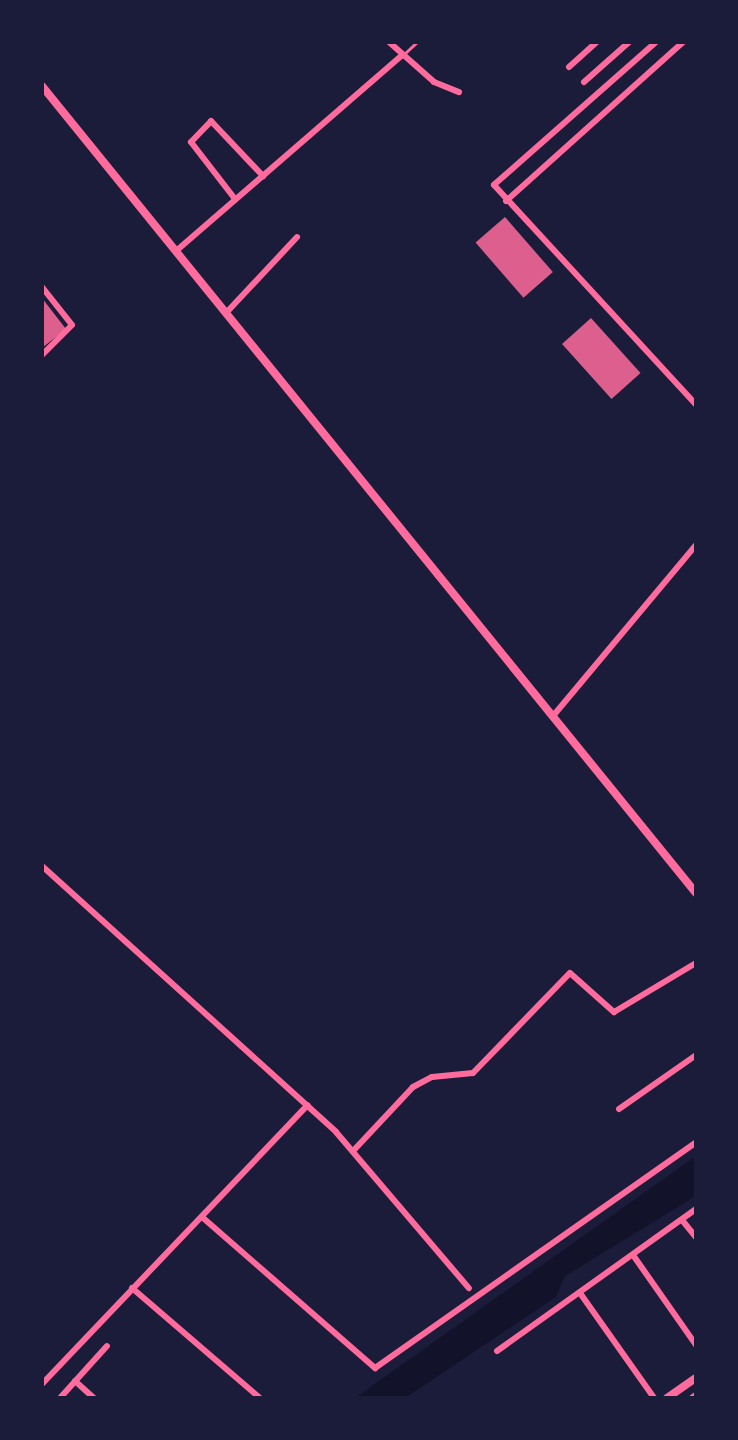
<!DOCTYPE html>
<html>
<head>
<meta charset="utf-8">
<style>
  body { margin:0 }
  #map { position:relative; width:738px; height:1440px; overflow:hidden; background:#1b1b3a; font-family:Commissioner,sans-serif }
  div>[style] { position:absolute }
  .water>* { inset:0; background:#12122b }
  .building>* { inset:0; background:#dd5f8e; transform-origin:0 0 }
  .service>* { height:3px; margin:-1.5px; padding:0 1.5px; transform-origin:1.5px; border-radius:1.5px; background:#ff6b9d }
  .minor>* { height:6px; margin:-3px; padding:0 3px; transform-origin:3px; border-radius:3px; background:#ff6b9d }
  .tertiary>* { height:8px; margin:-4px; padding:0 4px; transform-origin:4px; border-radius:4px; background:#ff6b9d }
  span { translate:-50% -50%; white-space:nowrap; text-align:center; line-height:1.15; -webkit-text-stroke:6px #1b1b3a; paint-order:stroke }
  .frame { position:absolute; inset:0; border:44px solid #1b1b3a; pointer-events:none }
</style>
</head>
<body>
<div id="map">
  <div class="water">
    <i style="clip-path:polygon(696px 1156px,696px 1196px,565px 1276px,556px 1297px,405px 1398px,355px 1398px)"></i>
  </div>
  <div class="building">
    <i style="left:505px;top:217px;width:73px;height:39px;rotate:49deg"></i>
    <i style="clip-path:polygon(42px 298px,66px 329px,42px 348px)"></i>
    <i style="left:591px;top:318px;width:74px;height:39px;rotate:48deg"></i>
  </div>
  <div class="service">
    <i style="left:405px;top:53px;width:16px;rotate:-43deg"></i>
  </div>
  <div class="minor">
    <i style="left:389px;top:42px;width:60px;rotate:41.6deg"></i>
    <i style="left:434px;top:82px;width:27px;rotate:22deg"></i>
    <i style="left:656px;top:42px;width:216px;rotate:138.6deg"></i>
    <i style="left:494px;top:185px;width:299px;rotate:47.4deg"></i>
    <i style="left:569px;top:67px;width:38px;rotate:-42deg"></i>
    <i style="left:584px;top:82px;width:60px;rotate:-41.6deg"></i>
    <i style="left:235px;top:199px;width:72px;rotate:-127.7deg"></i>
    <i style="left:191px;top:142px;width:29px;rotate:-46deg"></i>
    <i style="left:211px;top:121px;width:76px;rotate:46.6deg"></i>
    <i style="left:506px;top:201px;width:238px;rotate:-41.9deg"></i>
    <i style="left:176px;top:251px;width:299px;rotate:-40.9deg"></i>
    <i style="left:42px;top:287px;width:48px;rotate:51.7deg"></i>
    <i style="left:72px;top:325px;width:42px;rotate:135deg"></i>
    <i style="left:226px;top:313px;width:104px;rotate:-46.9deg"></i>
    <i style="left:553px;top:716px;width:223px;rotate:-50.1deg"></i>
    <i style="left:42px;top:866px;width:396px;rotate:42.1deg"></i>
    <i style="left:336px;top:1132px;width:205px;rotate:49.6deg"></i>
    <i style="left:619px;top:1109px;width:94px;rotate:-35deg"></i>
    <i style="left:354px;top:1150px;width:86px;rotate:-46.9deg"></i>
    <i style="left:413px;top:1087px;width:21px;rotate:-28deg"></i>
    <i style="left:432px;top:1077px;width:41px;rotate:-5.6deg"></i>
    <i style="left:473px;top:1073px;width:139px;rotate:-45.9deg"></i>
    <i style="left:570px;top:973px;width:59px;rotate:41.6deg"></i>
    <i style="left:614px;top:1012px;width:96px;rotate:-30.9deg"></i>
    <i style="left:202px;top:1217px;width:230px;rotate:41.1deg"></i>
    <i style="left:375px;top:1368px;width:393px;rotate:-35.1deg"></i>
    <i style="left:682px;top:1220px;width:22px;rotate:51deg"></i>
    <i style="left:633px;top:1255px;width:110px;rotate:55deg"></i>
    <i style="left:132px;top:1288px;width:169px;rotate:40.7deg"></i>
    <i style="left:580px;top:1293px;width:128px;rotate:54.8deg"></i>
    <i style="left:497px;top:1351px;width:244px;rotate:-35.5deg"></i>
    <i style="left:75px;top:1381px;width:25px;rotate:42deg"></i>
    <i style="left:42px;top:1384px;width:385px;rotate:-46.4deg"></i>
    <i style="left:60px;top:1398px;width:70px;rotate:-47.9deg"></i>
  </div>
  <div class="tertiary">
    <i style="left:42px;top:86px;width:1039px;rotate:50.98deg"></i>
    <i style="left:667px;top:1398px;width:35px;rotate:-35deg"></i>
    <i style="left:693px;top:1398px;width:4px;rotate:-34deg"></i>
  </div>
  <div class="frame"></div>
</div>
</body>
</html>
